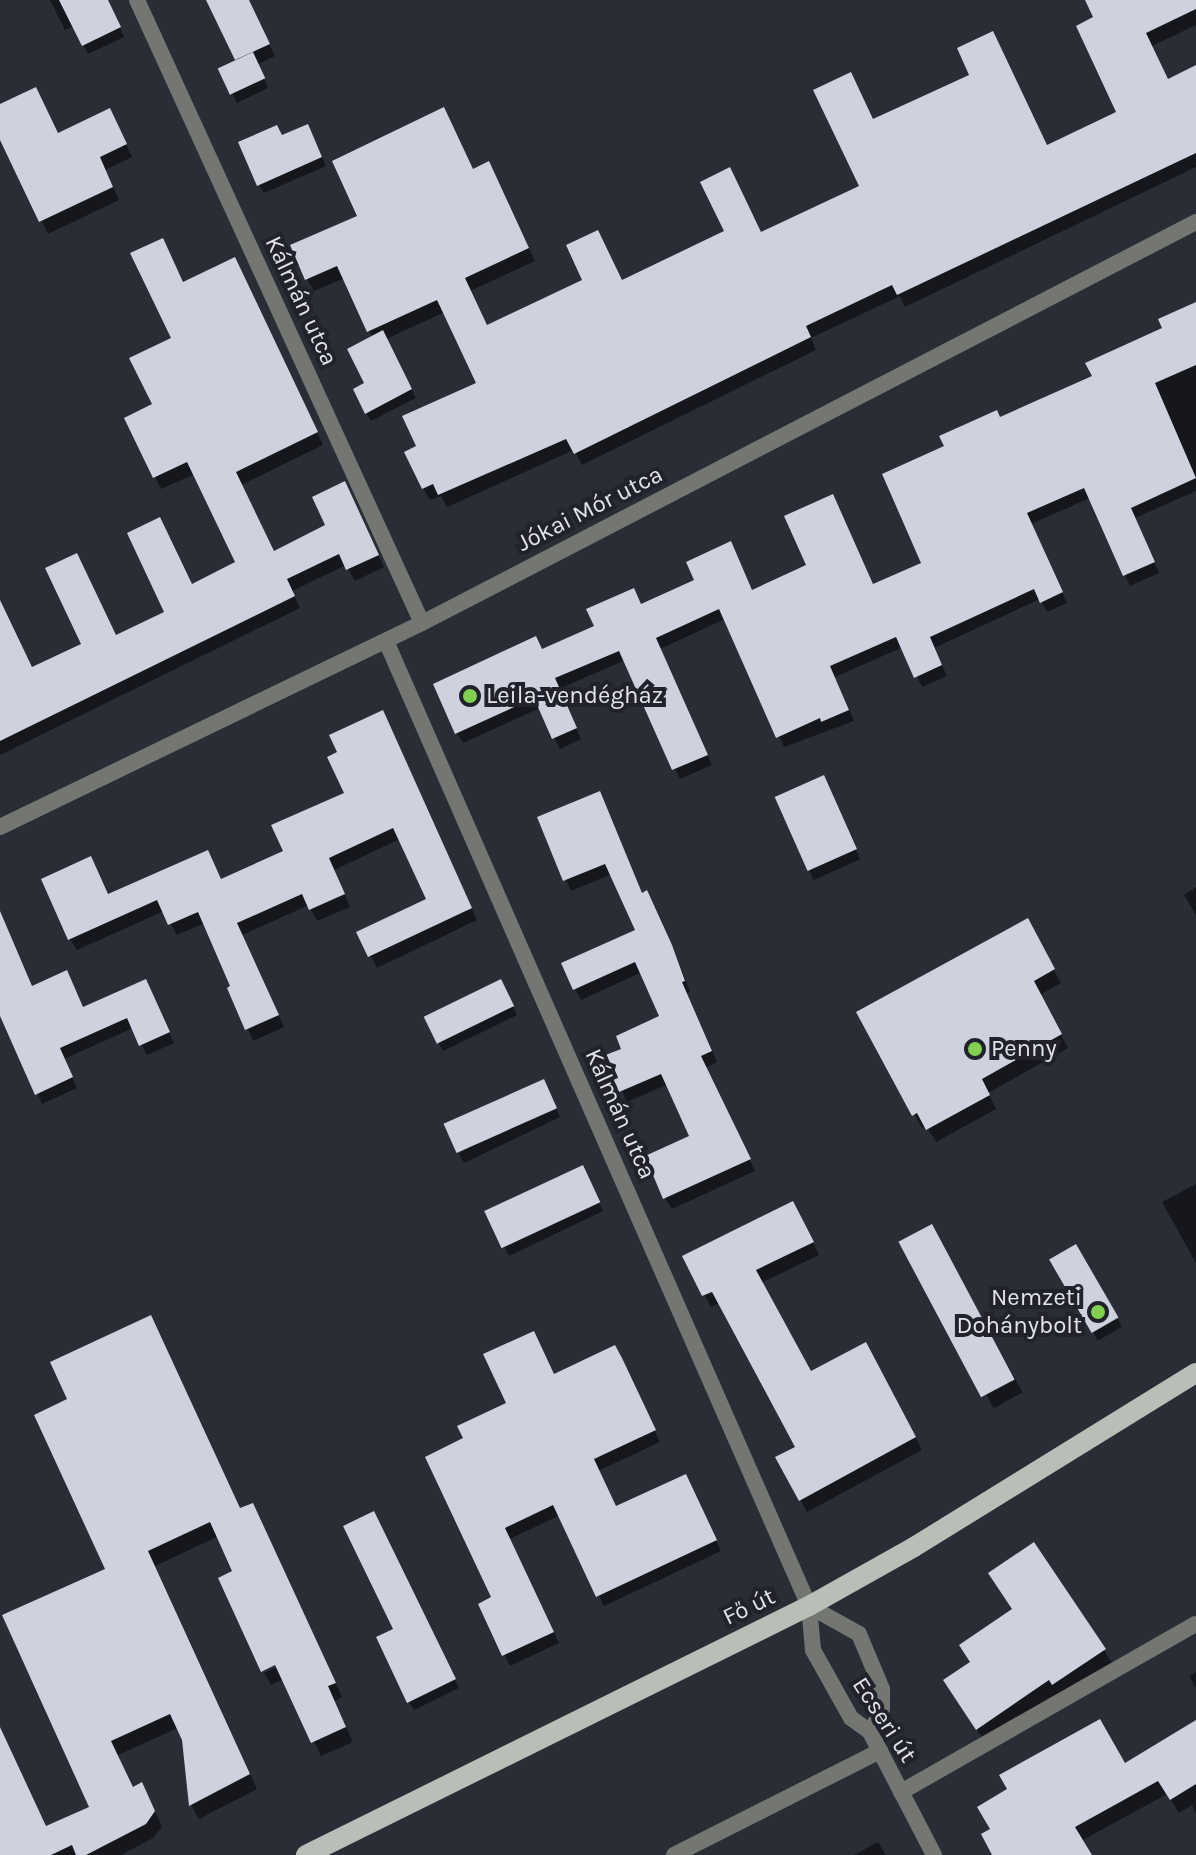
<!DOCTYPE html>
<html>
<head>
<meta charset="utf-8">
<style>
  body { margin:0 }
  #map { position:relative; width:1196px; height:1855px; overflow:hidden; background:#2a2c36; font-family:Karla,sans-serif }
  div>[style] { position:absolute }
  .shadow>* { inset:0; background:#0007; transform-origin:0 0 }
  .building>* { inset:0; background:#cfd1de; transform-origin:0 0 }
  .minor>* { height:16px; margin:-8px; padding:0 8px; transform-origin:8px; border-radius:8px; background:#737671 }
  .primary>* { height:20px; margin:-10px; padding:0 10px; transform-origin:10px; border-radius:10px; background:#b9bfb6 }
  .dots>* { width:22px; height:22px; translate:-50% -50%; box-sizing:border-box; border:4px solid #21222c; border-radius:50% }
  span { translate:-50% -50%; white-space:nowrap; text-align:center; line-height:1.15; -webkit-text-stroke:8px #21222c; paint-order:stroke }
  .street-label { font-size:24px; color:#e3e4eb }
  .poi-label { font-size:24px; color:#e3e4eb }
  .left { translate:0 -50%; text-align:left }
  .right { translate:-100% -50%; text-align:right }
</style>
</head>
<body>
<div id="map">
  <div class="shadow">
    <i style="clip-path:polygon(50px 0,107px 0,124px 37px,88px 54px,74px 26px,65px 30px)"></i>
    <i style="clip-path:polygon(208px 0,248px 0,275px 56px,258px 64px,268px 88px,237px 103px,221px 70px,238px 62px)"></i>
    <i style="clip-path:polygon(1087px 0,1196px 0,1196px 25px,1152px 46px,1168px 81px,1196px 67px,1196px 167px,905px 307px,900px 296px,811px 338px,816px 350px,582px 465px,574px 450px,447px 507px,441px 496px,430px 500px,423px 488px,419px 447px,478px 384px,445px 312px,386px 339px,416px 398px,371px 421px,366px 413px,373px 338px,345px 278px,314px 291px,307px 279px,473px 171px,495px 176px,535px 261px,470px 291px,487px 327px,761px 234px,861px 187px,874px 121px,1047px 147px,1119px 113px,1096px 18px)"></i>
    <i style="clip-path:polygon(0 106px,58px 135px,116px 123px,132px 157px,105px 170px,119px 200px,48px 234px,0 135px)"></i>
    <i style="clip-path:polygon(312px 135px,326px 166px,264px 193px,259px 185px,282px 138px)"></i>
    <i style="clip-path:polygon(241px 271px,323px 445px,241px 485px,274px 553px,328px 526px,351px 495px,384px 567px,355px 581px,346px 565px,292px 591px,300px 608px,0 755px,0 602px,32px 669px,116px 637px,167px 613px,192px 586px,237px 563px,195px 474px,161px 489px,126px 419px,154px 405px,173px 339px,183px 284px)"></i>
    <i style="clip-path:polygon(1196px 304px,1196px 491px,1135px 518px,1159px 573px,1130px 586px,1090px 498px,1031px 524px,1067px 603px,1047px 612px,1040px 599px,934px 648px,947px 676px,922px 687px,903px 647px,835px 677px,854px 721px,784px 747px,725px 619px,660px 649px,712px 765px,680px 779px,625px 660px,559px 689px,581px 739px,560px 749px,540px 708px,463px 743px,457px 733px,542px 651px,641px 606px,753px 592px,873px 586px,924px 564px,1000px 419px,1094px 377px)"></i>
    <i style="clip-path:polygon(389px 724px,477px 920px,377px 968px,359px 933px,429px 900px,400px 839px,334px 870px,350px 907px,317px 921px,309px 905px,242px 935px,284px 1027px,253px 1041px,205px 923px,177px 935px,164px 911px,77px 950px,70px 939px,109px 896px,221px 881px,285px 852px,346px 794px)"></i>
    <i style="left:828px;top:787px;width:79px;height:51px;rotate:66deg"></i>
    <i style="clip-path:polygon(600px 793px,642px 894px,652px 903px,677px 958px,690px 992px,687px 993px,717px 1062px,705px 1068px,755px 1171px,672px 1209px,665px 1198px,691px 1137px,668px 1084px,627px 1102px,606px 1057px,624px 1050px,662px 1017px,642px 972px,581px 1000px,575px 989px,638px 931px,612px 874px,571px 891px,540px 818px)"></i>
    <i style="clip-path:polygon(1196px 887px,1196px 915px,1184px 895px)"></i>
    <i style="clip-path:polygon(0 914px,32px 988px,84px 1009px,151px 992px,174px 1043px,147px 1055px,133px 1028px,64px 1059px,77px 1088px,42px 1104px,0 1011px)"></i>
    <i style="clip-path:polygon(1027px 921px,1061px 983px,1040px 995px,1068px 1048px,988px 1093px,996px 1109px,936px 1142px,926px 1125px,922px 1128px,859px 1013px)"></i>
    <i style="clip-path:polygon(505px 990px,517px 1015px,443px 1051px,438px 1042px)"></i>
    <i style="clip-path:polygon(548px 1090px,560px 1117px,464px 1163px,459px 1154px)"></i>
    <i style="clip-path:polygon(587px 1176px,603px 1211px,509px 1256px,487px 1213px)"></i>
    <i style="clip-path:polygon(1196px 1184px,1196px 1263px,1162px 1202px)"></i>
    <i style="clip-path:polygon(800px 1216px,819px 1255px,761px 1283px,810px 1374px,872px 1357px,922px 1450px,807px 1512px,778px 1458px,797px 1448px,720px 1303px,711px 1307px,685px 1257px)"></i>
    <i style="left:931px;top:1227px;width:189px;height:33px;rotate:61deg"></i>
    <i style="left:1076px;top:1247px;width:92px;height:28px;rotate:60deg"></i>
    <i style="clip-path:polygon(621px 1358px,660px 1442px,598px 1471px,616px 1509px,691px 1487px,721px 1551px,604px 1606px,560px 1515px,510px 1539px,559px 1643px,510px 1666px,480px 1604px,494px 1598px,466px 1439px,509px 1404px,554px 1376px)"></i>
    <i style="clip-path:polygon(37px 1416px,260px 1519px,342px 1697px,334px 1701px,353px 1742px,321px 1756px,284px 1679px,271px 1685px,264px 1673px,285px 1663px,219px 1536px,155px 1566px,257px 1789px,199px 1819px,191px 1805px,184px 1740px,178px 1728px,118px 1755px,133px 1789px,149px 1799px,162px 1827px,153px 1838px,121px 1855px,3px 1855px,0 1848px,0 1728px,47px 1828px,92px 1808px,108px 1570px)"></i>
    <i style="clip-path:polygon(379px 1522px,459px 1688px,414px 1710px,409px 1702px,395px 1630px)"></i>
    <i style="clip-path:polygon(1014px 1610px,1104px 1650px,1112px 1663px,1061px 1697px,1058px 1693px,985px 1742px,953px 1694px,972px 1663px)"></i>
    <i style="clip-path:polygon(1196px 1672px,1196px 1688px,1189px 1676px)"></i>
    <i style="clip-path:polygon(1196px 1722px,1196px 1814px,1192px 1805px,1179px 1813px,1167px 1794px,1081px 1841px,1089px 1855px,994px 1855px)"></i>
    <i style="clip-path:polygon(878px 1842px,886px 1855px,854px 1855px)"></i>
  </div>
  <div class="building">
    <i style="clip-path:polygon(59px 0,108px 0,121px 27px,82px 46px)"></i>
    <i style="clip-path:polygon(206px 0,249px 0,270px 44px,235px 60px)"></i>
    <i style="clip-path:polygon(1085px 0,1196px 0,1196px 9px,1146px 33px,1168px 79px,1196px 65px,1196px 153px,897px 295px,892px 285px,806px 326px,811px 337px,574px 454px,566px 439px,438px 495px,433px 484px,422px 489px,404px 452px,416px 446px,402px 416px,476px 383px,437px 300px,367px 332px,337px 266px,305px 280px,290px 245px,357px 216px,332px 161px,444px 107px,473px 169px,489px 161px,529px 248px,465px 278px,487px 325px,582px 280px,566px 245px,598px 230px,622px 280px,724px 231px,700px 182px,730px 167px,761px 232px,859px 186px,813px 90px,851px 72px,873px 119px,969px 75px,957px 48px,993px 31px,1047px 145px,1116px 112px,1076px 26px,1093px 17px)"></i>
    <i style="left:253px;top:52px;width:29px;height:39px;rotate:65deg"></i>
    <i style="clip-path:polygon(36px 87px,58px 133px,110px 108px,127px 144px,100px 157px,113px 187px,39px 222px,0 140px,0 104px)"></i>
    <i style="clip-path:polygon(308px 124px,322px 157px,257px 186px,238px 142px,277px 125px,282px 135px)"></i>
    <i style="clip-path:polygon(163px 238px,183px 282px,235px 257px,318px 432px,236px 472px,274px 551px,325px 525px,312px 497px,345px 481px,379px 555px,346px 570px,339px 554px,287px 579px,295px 596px,0 741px,0 600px,32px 667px,81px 644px,45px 568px,77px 553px,116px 635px,164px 612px,127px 533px,160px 517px,192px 584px,235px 562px,187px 462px,153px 478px,124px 418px,152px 404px,129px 358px,171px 338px,130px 253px)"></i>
    <i style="clip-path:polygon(1196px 302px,1196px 365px,1155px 383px,1196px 478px,1131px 508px,1155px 562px,1123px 576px,1084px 488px,1027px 513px,1063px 592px,1040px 603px,1034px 589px,930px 637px,942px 665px,914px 678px,896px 637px,830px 666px,849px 710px,821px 722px,820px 718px,776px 738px,719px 609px,656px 638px,708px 755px,672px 770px,619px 651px,555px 678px,577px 728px,552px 739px,534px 698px,455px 734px,433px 684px,536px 636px,542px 649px,594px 626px,586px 609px,634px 588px,641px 604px,694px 580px,686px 562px,731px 541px,752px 590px,806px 565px,784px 516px,833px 494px,873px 584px,921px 563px,882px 474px,944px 446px,939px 436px,997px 410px,1000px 417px,1092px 376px,1085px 363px,1162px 328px,1158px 319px)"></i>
    <i style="clip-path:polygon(383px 330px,412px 389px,365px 414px,353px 389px,364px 383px,347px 349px)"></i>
    <i style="clip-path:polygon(383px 710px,472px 908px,368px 957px,356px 932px,426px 899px,393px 828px,329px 858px,345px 894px,309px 910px,302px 894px,237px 923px,279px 1015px,245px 1030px,227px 988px,230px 986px,198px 912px,168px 925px,157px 900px,68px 940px,41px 879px,91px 856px,108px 894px,208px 850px,221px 879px,283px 851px,271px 825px,344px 793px,327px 757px,337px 752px,329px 735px)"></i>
    <i style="left:824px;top:775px;width:81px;height:54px;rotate:66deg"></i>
    <i style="clip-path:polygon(600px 791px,642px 893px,647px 890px,672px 945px,685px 981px,682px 982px,712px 1051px,701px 1056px,751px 1159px,663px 1199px,645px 1156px,689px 1136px,661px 1074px,619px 1092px,603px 1056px,621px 1049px,616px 1036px,659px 1016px,635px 962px,573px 990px,561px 963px,635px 930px,605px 864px,563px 881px,537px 817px)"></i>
    <i style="clip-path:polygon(0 911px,32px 986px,67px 970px,83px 1007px,146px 979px,170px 1032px,139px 1046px,127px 1018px,60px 1048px,73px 1077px,35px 1095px,0 1016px)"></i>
    <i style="clip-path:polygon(1028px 918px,1055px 969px,1034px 981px,1062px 1034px,982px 1079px,990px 1095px,926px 1130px,917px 1113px,912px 1116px,856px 1012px)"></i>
    <i style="left:501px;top:979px;width:30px;height:86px;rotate:64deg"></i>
    <i style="left:544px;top:1079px;width:32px;height:110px;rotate:66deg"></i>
    <i style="left:583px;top:1165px;width:41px;height:109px;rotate:65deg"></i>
    <i style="clip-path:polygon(793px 1201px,814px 1242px,756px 1270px,811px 1371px,866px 1342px,916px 1437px,799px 1501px,775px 1457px,795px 1447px,712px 1292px,702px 1296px,682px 1256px)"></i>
    <i style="left:932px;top:1224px;width:176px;height:38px;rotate:62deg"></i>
    <i style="left:1076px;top:1244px;width:85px;height:31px;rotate:60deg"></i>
    <i style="clip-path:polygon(151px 1315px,240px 1508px,253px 1503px,336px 1683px,328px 1686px,346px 1727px,311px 1743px,275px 1665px,261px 1672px,218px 1578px,232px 1571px,210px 1522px,148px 1551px,250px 1774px,189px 1806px,182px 1740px,170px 1714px,111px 1741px,133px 1787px,142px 1782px,155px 1811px,146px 1824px,86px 1855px,76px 1855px,72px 1845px,51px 1855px,0 1855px,0 1727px,46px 1826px,89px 1807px,2px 1615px,105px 1569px,34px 1415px,67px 1399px,50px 1362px)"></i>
    <i style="clip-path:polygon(534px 1331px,554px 1374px,615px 1345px,622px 1358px,656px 1430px,594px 1459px,616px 1506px,686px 1474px,717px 1540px,596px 1597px,553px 1505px,505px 1528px,554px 1632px,502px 1656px,478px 1604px,491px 1597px,425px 1457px,463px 1438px,457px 1426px,506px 1403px,483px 1354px)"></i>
    <i style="clip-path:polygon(374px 1511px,456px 1679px,407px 1703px,376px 1637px,393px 1629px,343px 1526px)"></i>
    <i style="clip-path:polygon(1034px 1542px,1106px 1649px,1052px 1685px,1049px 1680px,976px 1730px,943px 1680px,970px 1662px,959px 1645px,1012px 1609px,988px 1573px)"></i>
    <i style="clip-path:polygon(1100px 1719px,1125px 1763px,1196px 1720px,1196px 1784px,1170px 1800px,1158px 1781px,1075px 1827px,1092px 1855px,992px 1855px,981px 1834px,990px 1829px,977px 1807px,1007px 1789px,999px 1775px)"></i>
  </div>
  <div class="minor">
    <i style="left:137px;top:0;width:685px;rotate:65.42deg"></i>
    <i style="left:386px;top:641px;width:1054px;rotate:66.33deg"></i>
    <i style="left:809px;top:1606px;width:44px;rotate:84.8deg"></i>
    <i style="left:813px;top:1650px;width:78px;rotate:60.8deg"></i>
    <i style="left:851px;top:1718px;width:24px;rotate:36deg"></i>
    <i style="left:870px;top:1732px;width:139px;rotate:62.5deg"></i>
    <i style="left:0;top:827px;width:469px;rotate:-25.8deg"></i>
    <i style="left:422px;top:623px;width:872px;rotate:-27.39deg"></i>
    <i style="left:809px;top:1606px;width:57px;rotate:29.2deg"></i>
    <i style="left:859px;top:1634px;width:60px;rotate:67.3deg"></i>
    <i style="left:882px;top:1689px;width:22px;rotate:90deg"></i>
    <i style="left:882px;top:1711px;width:24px;rotate:120deg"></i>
    <i style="left:901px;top:1792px;width:339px;rotate:-29.7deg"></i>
    <i style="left:674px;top:1855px;width:231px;rotate:-26.8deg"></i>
  </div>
  <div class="primary">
    <i style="left:306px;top:1855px;width:561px;rotate:-26.34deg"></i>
    <i style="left:809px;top:1606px;width:120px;rotate:-29.3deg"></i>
    <i style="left:914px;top:1547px;width:331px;rotate:-31.7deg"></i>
  </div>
  <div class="dots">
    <i style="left:470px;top:696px;background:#81d050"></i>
    <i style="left:975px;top:1049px;background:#81d050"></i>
    <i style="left:1098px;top:1312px;background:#81d050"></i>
  </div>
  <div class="street-label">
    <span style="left:301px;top:301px;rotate:65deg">Kálmán utca</span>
    <span style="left:590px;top:509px;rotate:-27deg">Jókai Mór utca</span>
    <span style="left:620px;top:1114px;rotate:66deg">Kálmán utca</span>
    <span style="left:749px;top:1607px;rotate:-26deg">Fő út</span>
    <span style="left:884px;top:1720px;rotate:57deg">Ecseri út</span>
  </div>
  <div class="poi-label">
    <span class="left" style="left:486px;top:696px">Leila-vendégház</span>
    <span class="left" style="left:991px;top:1049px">Penny</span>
    <span class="right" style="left:1082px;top:1312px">Nemzeti<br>Dohánybolt</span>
  </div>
</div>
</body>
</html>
